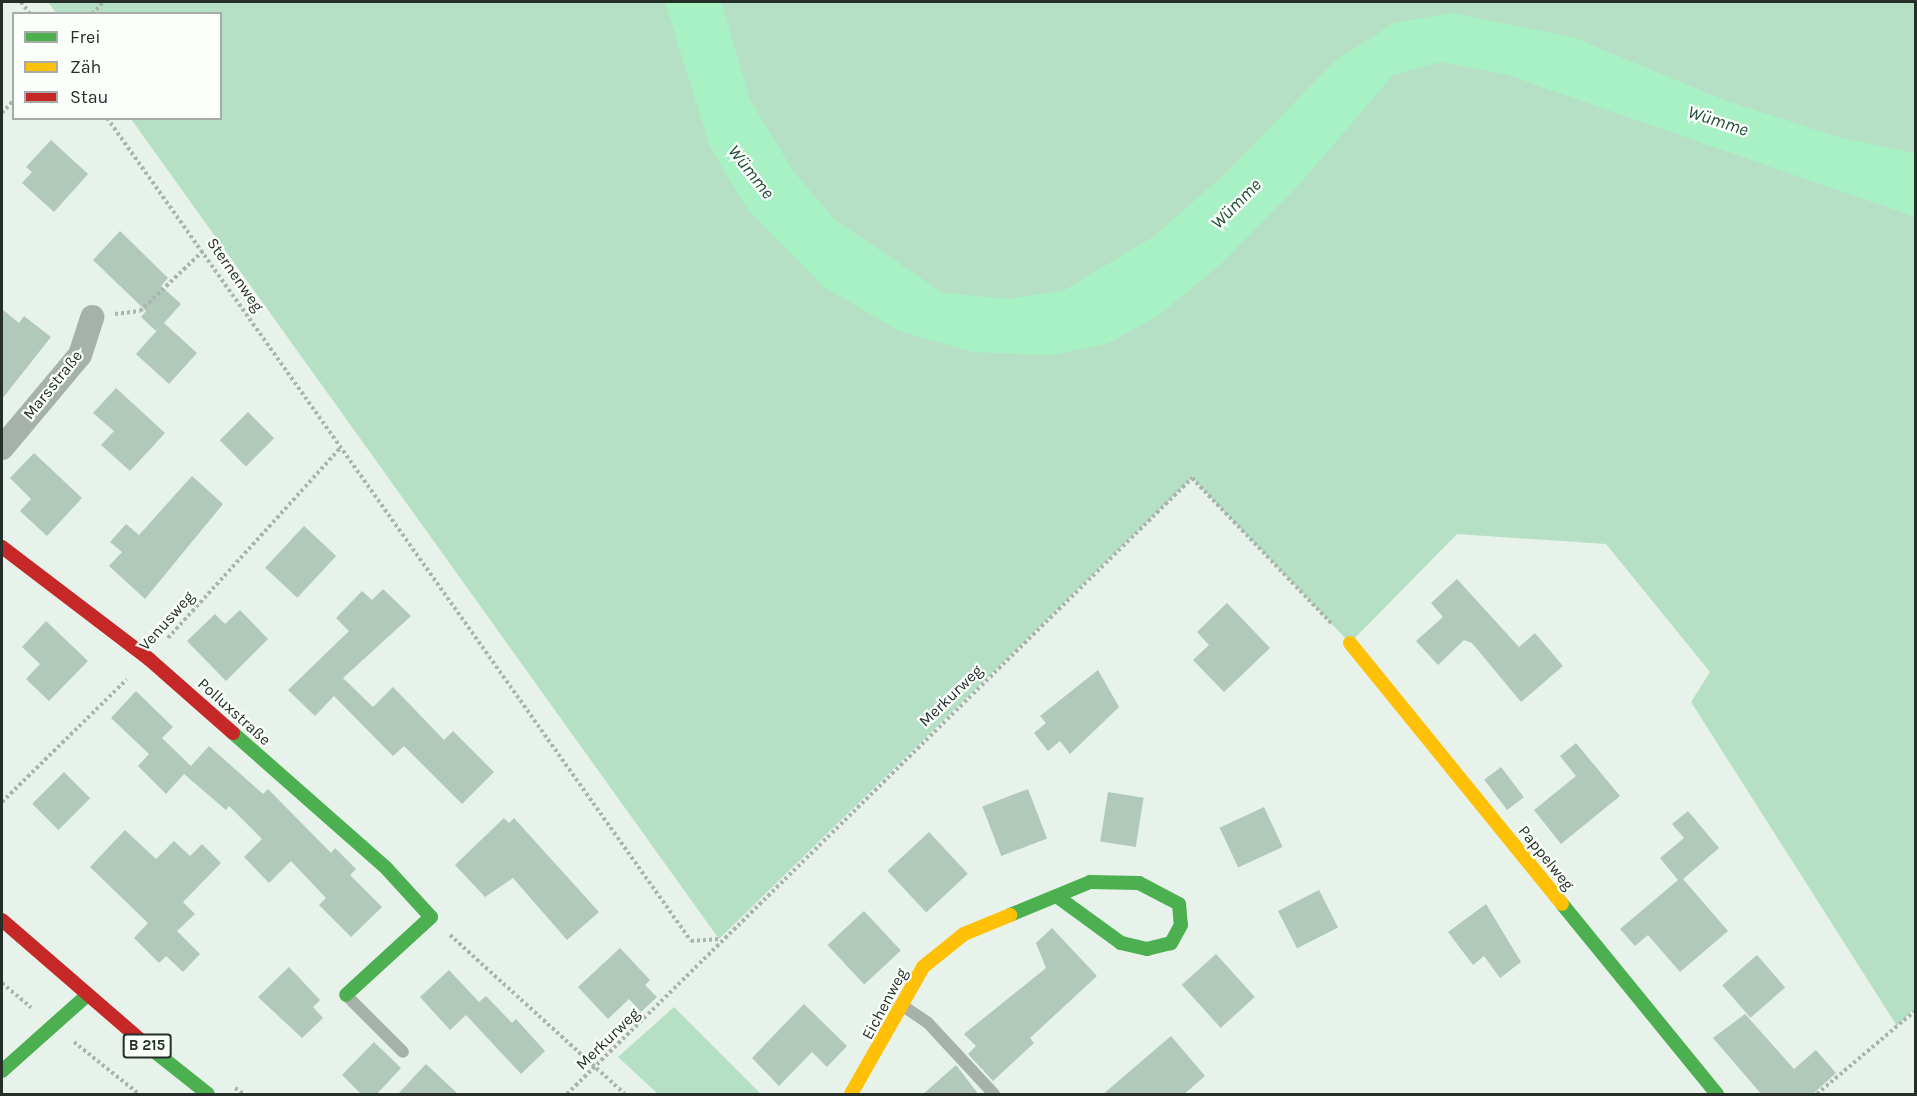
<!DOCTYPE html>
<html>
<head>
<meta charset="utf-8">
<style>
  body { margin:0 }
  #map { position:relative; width:1917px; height:1096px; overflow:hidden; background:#e7f2ea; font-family:Karla,sans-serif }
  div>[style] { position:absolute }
  .green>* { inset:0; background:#b6e0c5 }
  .water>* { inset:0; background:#a7f1c5 }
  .building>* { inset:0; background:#b1c9ba; transform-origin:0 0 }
  .path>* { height:4px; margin-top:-2px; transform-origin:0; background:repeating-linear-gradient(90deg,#aab4ae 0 3px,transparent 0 6px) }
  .lane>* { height:12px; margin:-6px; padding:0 6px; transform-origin:6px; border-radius:6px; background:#a5b1a9 }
  .street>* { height:24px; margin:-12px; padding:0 12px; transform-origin:12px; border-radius:12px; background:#a5b1a9 }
  .fast>* { height:14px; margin:-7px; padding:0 7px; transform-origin:7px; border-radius:7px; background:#4caf50 }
  .slow>* { height:14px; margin:-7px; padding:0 7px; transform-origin:7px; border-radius:7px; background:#ffc107 }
  .jam>* { height:14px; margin:-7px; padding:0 7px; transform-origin:7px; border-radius:7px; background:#c62828 }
  span { translate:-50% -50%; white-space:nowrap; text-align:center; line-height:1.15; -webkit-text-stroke:4.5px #fbfffc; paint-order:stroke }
  .shield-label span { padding:2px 4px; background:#fbfffc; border:2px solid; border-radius:4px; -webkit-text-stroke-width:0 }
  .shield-label { font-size:15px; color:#262e29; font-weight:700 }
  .street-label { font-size:16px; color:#262e29 }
  .water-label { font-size:18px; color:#224c34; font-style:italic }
  .frame { position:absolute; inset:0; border:3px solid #262e29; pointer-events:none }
  .legend { position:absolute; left:12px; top:12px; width:210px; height:108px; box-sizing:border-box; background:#fbfffc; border:2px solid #a6aba8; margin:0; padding:8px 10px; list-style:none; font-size:18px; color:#262e29 }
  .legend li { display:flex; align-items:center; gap:12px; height:30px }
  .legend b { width:30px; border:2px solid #a6aba8 }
</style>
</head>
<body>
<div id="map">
  <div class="green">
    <i style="clip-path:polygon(48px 2px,1915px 2px,1915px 1008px,1897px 1026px,1691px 702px,1710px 672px,1606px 544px,1457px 534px,1350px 643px,1192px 478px,719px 939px,131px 119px,220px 118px,220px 14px,56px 13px)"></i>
    <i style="clip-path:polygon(674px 1007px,761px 1094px,658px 1094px,618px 1057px)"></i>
  </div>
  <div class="water">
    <i style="clip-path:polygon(665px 2px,721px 2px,750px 100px,793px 171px,835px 220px,943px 293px,1008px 299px,1063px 291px,1153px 237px,1225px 174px,1335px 61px,1394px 23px,1452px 13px,1572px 37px,1724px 100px,1841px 138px,1915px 153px,1915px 217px,1505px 74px,1440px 62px,1393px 75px,1304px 179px,1221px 264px,1159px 315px,1109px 343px,1052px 355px,973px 352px,900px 331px,824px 287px,748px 210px,710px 147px)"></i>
  </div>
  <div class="building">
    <i style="clip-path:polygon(51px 140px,88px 174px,54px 212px,22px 183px,32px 172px,26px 167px)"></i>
    <i style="clip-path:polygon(120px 231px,168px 278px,161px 286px,181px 304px,164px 323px,197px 353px,169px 384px,136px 354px,161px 326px,156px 331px,141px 317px,146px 311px,93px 260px)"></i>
    <i style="clip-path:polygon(2px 309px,19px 323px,24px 316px,51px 337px,2px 399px)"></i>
    <i style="clip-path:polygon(116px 388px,165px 433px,130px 471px,101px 445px,114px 431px,93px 413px)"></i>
    <i style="left:248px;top:412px;width:37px;height:40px;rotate:45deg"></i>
    <i style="clip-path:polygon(34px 453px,82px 498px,47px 536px,20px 511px,31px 499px,10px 478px)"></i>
    <i style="clip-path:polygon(192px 476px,223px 504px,145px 599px,109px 566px,122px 552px,110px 542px,126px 524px,139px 535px)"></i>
    <i style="left:304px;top:526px;width:44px;height:57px;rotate:43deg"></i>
    <i style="clip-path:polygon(1457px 579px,1519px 647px,1535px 633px,1563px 666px,1521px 702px,1472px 643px,1464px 640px,1438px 665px,1416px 641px,1443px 617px,1431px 603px)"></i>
    <i style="clip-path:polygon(383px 589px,411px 616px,343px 678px,373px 707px,393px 687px,444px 740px,453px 731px,494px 772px,462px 804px,404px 746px,393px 756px,334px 696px,315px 716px,288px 690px,349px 631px,336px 618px,362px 591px,372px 600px)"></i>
    <i style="clip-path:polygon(1227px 603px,1270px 648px,1224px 692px,1193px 660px,1209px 645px,1197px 632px)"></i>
    <i style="clip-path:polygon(240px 610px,268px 639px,226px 681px,187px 641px,215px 614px,225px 624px)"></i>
    <i style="clip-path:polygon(46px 621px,88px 661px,49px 701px,26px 679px,40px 664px,22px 647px)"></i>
    <i style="clip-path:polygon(1098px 670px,1119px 707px,1070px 754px,1060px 741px,1048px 751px,1034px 733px,1046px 723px,1040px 716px)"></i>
    <i style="clip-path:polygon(136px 691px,173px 727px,162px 738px,191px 766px,209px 746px,263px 794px,268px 789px,331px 853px,335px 848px,356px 869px,350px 875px,382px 907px,351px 937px,319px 905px,326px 898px,291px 861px,269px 883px,244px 857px,262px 839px,229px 806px,226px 810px,184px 774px,166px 794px,138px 766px,149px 754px,111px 718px)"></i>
    <i style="clip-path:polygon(1576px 743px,1620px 796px,1561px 844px,1534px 810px,1576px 776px,1560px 756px)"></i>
    <i style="left:1501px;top:767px;width:38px;height:21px;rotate:53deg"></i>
    <i style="left:64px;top:772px;width:37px;height:45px;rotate:45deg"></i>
    <i style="left:1028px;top:789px;width:53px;height:49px;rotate:69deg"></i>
    <i style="left:1108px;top:792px;width:36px;height:50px;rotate:9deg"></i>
    <i style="left:1264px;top:807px;width:44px;height:49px;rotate:65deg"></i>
    <i style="clip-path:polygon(1688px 811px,1719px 848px,1683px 879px,1728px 931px,1680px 972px,1648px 935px,1635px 946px,1620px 929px,1678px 880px,1660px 858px,1684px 838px,1672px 824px)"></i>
    <i style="clip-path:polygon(504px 818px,509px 823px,514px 818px,599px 912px,567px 940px,513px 878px,485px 897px,455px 865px)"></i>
    <i style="clip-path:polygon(125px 830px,156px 859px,174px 841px,190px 856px,202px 844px,221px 863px,183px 902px,195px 914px,177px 931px,200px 954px,183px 972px,166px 956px,159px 963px,134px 938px,148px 923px,90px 867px)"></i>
    <i style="left:929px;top:832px;width:57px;height:57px;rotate:47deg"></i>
    <i style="left:1319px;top:890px;width:42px;height:46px;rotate:63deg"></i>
    <i style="clip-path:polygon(1486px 904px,1521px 962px,1500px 978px,1484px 956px,1473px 965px,1448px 932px)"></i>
    <i style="left:864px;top:911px;width:54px;height:50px;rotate:47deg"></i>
    <i style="clip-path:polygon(1052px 928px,1097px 976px,1030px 1038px,1034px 1043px,993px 1081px,968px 1054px,976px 1046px,964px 1034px,1046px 968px,1036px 943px)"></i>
    <i style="clip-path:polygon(620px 948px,650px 980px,645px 985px,657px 997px,641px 1012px,629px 999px,608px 1019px,578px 987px)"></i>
    <i style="left:1216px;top:954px;width:58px;height:46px;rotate:48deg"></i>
    <i style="left:1757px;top:955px;width:43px;height:46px;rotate:49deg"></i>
    <i style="clip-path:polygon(289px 967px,320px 1000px,313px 1007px,323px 1018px,302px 1038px,258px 997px)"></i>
    <i style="clip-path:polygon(449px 970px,479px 1002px,486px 996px,512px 1023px,516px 1019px,545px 1051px,521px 1074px,466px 1015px,450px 1030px,420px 997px)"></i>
    <i style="clip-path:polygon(804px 1004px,847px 1046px,827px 1067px,812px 1052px,779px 1086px,752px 1058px)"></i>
    <i style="clip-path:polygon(1745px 1014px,1794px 1069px,1816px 1050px,1836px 1073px,1812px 1095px,1762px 1095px,1713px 1038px)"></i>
    <i style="clip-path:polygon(1171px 1036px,1205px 1076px,1183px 1095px,1102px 1095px)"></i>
    <i style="clip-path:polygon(374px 1042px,401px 1068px,376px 1095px,362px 1095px,342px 1075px)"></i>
    <i style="clip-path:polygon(426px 1064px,459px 1095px,397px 1095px)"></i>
    <i style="clip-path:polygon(956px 1065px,979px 1095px,922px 1095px)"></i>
  </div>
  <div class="path">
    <i style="left:21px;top:2px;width:15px;rotate:53deg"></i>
    <i style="left:92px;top:14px;width:16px;rotate:-47deg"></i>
    <i style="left:2px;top:113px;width:18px;rotate:-47deg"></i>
    <i style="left:107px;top:118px;width:1009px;rotate:54.64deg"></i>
    <i style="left:691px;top:941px;width:28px;rotate:-4deg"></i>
    <i style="left:115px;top:314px;width:25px;rotate:-7deg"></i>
    <i style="left:140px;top:311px;width:87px;rotate:-43.6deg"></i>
    <i style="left:168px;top:638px;width:258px;rotate:-47.8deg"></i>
    <i style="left:2px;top:802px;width:175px;rotate:-44.5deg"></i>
    <i style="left:450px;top:935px;width:236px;rotate:42.3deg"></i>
    <i style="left:2px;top:983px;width:38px;rotate:40deg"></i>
    <i style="left:74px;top:1042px;width:83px;rotate:38.7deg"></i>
    <i style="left:235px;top:1088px;width:11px;rotate:34deg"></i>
    <i style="left:567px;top:1094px;width:878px;rotate:-44.58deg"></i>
    <i style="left:1192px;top:478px;width:201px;rotate:46.2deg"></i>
    <i style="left:1817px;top:1094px;width:130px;rotate:-40.3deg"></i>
  </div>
  <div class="lane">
    <i style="left:347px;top:996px;width:79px;rotate:45deg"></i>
    <i style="left:903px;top:1006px;width:30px;rotate:34deg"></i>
    <i style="left:928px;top:1023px;width:97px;rotate:47.1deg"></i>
  </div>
  <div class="street">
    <i style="left:2px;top:448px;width:121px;rotate:-50deg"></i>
    <i style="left:80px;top:355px;width:40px;rotate:-72deg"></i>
  </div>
  <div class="fast">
    <i style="left:233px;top:733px;width:205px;rotate:41.4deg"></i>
    <i style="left:387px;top:869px;width:65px;rotate:47.5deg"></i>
    <i style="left:431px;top:917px;width:115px;rotate:137.5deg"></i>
    <i style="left:1562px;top:904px;width:245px;rotate:50.8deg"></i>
    <i style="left:1010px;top:915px;width:87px;rotate:-22.4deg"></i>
    <i style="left:1090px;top:882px;width:49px;rotate:1.2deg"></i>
    <i style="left:1139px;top:883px;width:45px;rotate:27.7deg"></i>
    <i style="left:1179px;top:904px;width:21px;rotate:85deg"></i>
    <i style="left:1181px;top:925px;width:21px;rotate:119deg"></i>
    <i style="left:1171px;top:943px;width:25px;rotate:166deg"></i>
    <i style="left:1147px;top:949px;width:27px;rotate:-167deg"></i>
    <i style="left:1121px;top:943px;width:78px;rotate:-143.9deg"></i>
    <i style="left:145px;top:1044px;width:80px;rotate:38.4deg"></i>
    <i style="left:2px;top:1071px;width:111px;rotate:-41.7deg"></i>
  </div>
  <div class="slow">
    <i style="left:1350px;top:643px;width:336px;rotate:50.9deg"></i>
    <i style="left:851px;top:1094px;width:146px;rotate:-60.4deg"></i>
    <i style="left:923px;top:967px;width:53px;rotate:-38.8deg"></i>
    <i style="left:964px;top:934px;width:50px;rotate:-22.4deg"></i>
  </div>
  <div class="jam">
    <i style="left:2px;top:547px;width:185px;rotate:37.3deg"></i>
    <i style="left:149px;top:659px;width:112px;rotate:41.4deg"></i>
    <i style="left:2px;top:920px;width:189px;rotate:40.9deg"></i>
  </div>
  <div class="shield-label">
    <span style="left:147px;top:1046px">B 215</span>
  </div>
  <div class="street-label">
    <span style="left:235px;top:275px;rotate:55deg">Sternenweg</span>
    <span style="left:53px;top:385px;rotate:-51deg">Marsstraße</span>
    <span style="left:167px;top:621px;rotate:-48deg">Venusweg</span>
    <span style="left:951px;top:696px;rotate:-44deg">Merkurweg</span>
    <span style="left:234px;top:712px;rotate:42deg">Polluxstraße</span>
    <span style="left:1546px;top:858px;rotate:51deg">Pappelweg</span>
    <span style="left:885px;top:1004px;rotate:-62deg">Eichenweg</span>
    <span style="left:608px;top:1039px;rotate:-44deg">Merkurweg</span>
  </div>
  <div class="water-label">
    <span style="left:1718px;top:121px;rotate:18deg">Wümme</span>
    <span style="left:751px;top:172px;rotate:52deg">Wümme</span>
    <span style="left:1236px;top:204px;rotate:-45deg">Wümme</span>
  </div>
  <div class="frame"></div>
  <ul class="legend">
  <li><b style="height:8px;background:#4caf50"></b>Frei</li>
  <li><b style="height:8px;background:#ffc107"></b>Zäh</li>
  <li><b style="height:8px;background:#c62828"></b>Stau</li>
  </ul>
</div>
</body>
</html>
